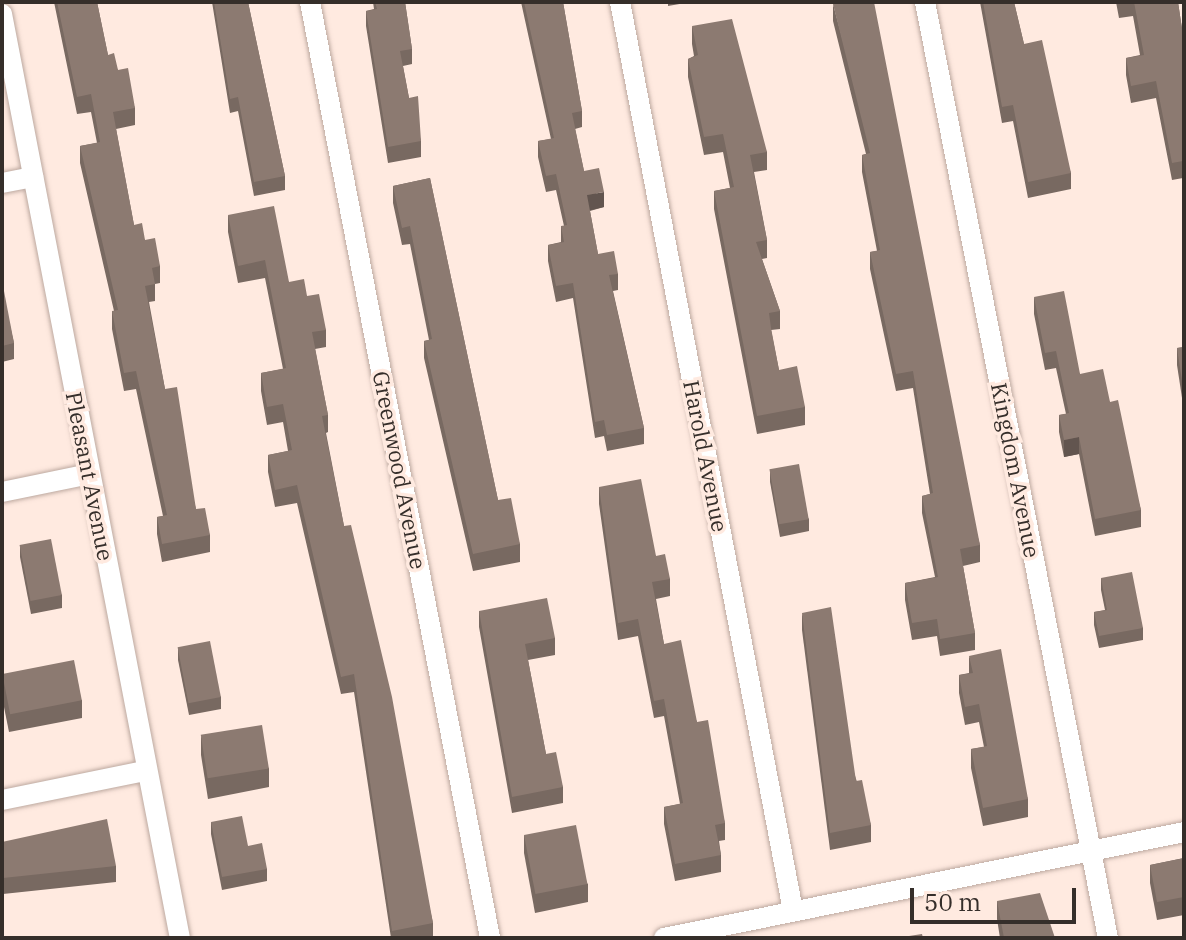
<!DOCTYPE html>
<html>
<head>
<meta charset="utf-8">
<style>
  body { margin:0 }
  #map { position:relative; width:1186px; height:940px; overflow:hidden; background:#ffeae0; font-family:"IBM Plex Serif",serif }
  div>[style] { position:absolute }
  .roads { filter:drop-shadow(0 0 2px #bda9a0) drop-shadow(0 0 2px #bda9a0) }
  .street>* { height:20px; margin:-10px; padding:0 10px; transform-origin:10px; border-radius:10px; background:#fff }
  .wall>* { inset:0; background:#786961 }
  .shaded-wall>* { inset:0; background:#62554f }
  .building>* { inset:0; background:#8c7a71; transform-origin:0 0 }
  span { translate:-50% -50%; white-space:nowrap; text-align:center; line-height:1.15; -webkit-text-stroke:7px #ffeae0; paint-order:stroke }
  .street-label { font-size:22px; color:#352e2a }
  .frame { position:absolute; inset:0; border:4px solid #352e2a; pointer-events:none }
  .scale { position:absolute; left:910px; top:888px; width:166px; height:36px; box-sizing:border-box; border:4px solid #352e2a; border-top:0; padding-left:10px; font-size:24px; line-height:28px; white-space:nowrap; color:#352e2a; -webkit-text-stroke:6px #ffeae0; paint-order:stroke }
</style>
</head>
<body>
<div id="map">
  <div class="roads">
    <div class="street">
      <i style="left:310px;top:2px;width:953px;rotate:79.11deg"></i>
      <i style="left:620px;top:2px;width:925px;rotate:79.22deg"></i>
      <i style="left:925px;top:2px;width:954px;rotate:78.94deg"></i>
      <i style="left:2px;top:14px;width:941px;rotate:79.1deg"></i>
      <i style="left:2px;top:183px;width:32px;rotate:-11deg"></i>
      <i style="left:2px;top:492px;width:90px;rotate:-11.6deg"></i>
      <i style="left:2px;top:800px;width:146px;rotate:-11.5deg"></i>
      <i style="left:664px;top:938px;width:531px;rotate:-11.52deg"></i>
    </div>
  </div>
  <div class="wall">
    <i style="clip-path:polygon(54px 2px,97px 2px,108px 55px,118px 70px,135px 108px,135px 125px,116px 129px,134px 225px,145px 240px,160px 266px,160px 283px,155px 284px,155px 301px,149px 302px,165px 389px,196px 509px,210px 535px,210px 552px,162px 562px,157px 534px,157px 517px,163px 516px,136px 389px,124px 391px,112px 329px,112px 311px,114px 311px,80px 163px,80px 146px,97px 143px,91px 112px,77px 114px)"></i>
    <i style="clip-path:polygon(212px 2px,248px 2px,285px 176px,285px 190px,254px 196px,238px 111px,230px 113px)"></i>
    <i style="clip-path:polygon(373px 2px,405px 2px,412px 49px,412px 64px,403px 66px,409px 98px,421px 141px,421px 157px,388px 163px,366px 26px,366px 11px,374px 9px)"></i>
    <i style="clip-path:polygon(521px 2px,563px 2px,582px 111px,582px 127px,575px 129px,584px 171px,604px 207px,590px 211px,598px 254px,618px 274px,618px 290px,613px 291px,644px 428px,644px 444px,607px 451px,604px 436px,595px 438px,573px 298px,556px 302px,548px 261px,548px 245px,561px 242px,561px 226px,564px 226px,556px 190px,546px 192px,538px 157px,538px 141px,551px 139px)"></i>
    <i style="clip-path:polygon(668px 2px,691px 2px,668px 6px)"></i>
    <i style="clip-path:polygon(980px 2px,1014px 2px,1024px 44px,1071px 173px,1071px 189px,1028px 198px,1013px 121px,1002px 123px)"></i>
    <i style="clip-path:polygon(1116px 2px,1178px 2px,1184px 42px,1184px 182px,1183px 178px,1172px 180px,1156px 98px,1131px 103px,1126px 75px,1126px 58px,1140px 55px,1133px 16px,1119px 18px)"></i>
    <i style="clip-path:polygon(833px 4px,980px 545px,980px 562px,963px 566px,975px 633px,975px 650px,940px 656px,937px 636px,912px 640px,905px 600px,905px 583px,935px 577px,922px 513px,922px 496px,930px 494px,913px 388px,896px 391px,870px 269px,870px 252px,877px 251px,862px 172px,862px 155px,866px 154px,833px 21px)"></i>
    <i style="clip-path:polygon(692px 26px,767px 152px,767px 170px,754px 172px,767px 240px,767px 258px,762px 259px,780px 311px,780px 329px,771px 330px,779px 370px,805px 407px,805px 425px,757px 434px,714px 209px,714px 191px,730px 188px,723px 152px,704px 155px,688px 77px,688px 59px,694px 56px,692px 44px)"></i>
    <i style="clip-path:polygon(430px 178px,498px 500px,520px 544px,520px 562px,473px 571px,424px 358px,424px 341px,429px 340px,410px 244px,402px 245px,393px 203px,393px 186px)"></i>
    <i style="clip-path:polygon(228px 215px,289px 282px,307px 296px,326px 330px,326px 347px,315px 349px,328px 415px,328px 432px,326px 433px,344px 526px,433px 923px,433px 938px,391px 938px,354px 692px,341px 694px,297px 503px,275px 507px,268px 472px,268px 455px,288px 451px,283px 422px,267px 425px,261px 391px,261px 373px,283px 369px,265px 278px,238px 283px,228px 232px)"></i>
    <i style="clip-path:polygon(2px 291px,14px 343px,14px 359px,2px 362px)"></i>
    <i style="clip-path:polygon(1034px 297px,1080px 374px,1110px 402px,1141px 510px,1141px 527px,1095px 536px,1079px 454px,1064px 457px,1059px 432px,1059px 415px,1066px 414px,1056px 368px,1045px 370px,1034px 314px)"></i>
    <i style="clip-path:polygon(1184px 347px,1184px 411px,1177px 365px,1177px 348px)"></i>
    <i style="clip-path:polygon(770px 470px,809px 519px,809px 531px,780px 537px,770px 482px)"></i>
    <i style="clip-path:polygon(599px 487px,656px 556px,670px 579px,670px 596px,656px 599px,664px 644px,697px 722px,725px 823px,725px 840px,719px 841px,721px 855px,721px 872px,675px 881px,664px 824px,664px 807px,680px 804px,664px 716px,654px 718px,638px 636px,618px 640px,599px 504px)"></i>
    <i style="clip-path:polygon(20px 545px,62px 595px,62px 608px,31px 614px,20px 557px)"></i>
    <i style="clip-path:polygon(1101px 578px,1143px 628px,1143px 640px,1099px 648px,1094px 625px,1094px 612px,1105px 610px,1101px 590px)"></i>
    <i style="clip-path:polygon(479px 611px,555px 638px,555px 655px,528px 660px,546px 754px,563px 787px,563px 803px,512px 813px,479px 627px)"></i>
    <i style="clip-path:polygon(802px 613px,871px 825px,871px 842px,830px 850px,802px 630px)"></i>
    <i style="clip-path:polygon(178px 648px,221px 697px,221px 709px,189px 715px,178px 660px)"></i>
    <i style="clip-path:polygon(969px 656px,1028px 799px,1028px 817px,983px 826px,971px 768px,971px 749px,984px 747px,979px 722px,965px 725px,959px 693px,959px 675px,969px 673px)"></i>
    <i style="clip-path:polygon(2px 674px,82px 700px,82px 718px,9px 732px,2px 697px)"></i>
    <i style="clip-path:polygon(201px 737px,269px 768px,269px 787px,208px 799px,201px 755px)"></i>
    <i style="clip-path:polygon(211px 822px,248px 846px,267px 869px,267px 881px,222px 890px,211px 834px)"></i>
    <i style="clip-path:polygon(524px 835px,588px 884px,588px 902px,535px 913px,524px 853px)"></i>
    <i style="clip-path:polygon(2px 842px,116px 866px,116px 882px,3px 894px)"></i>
    <i style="clip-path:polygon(1184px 858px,1184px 915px,1157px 920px,1150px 883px,1150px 865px)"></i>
    <i style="clip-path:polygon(997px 901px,1055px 938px,1000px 938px,997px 919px)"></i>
  </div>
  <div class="shaded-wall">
    <i style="clip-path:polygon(604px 192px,604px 207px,587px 211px,587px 195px)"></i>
    <i style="clip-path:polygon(1079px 437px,1079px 454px,1064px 457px,1064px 440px)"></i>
  </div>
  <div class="building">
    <i style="clip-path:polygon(57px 2px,97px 2px,108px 55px,114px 53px,118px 70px,128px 68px,135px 108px,113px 112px,134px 225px,142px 223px,145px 240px,155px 238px,160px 266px,152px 268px,155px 284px,145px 286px,165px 389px,177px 387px,196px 509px,205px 508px,210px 535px,162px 544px,157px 517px,167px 515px,136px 371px,124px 373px,112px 311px,118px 310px,80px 146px,100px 142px,91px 94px,77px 97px)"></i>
    <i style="clip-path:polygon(214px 2px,248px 2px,285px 176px,254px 182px,238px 97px,230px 99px)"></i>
    <i style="clip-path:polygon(375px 2px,405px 2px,412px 49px,400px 51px,409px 98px,418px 96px,421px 141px,388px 147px,366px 11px,377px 9px)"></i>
    <i style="clip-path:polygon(524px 2px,563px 2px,582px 111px,572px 113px,584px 171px,599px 168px,604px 192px,587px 195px,598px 254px,614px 251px,618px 274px,609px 275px,644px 428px,607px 435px,604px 420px,595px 422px,573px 283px,556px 286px,548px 245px,564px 242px,561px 226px,567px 225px,556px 174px,546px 176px,538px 141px,554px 138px)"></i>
    <i style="clip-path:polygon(844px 2px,874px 2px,980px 545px,960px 549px,975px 633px,940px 639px,937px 619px,912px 623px,905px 583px,938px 577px,922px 496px,933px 493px,913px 371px,896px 374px,870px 252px,880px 250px,862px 155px,870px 153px,833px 4px)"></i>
    <i style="clip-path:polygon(983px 2px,1014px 2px,1024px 44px,1042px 40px,1071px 173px,1028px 182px,1013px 105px,1002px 107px)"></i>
    <i style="clip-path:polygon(1134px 2px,1178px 2px,1184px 42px,1184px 165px,1183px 161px,1172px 163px,1156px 81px,1131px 86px,1126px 58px,1144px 55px)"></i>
    <i style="clip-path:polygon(732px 19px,767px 152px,750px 155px,767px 240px,756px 242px,780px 311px,769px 313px,771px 328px,779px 370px,797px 366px,805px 407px,757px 416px,714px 191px,734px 187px,723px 134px,704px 137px,688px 59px,698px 55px,692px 26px)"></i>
    <i style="clip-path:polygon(430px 178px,498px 500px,511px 498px,520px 544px,473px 554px,424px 341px,432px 339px,410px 226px,402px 228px,393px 186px)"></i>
    <i style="clip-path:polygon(274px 206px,289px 282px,304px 279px,307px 296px,319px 294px,326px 330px,312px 332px,328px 415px,322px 416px,344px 526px,351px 525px,392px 697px,433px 923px,392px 931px,354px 674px,341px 677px,297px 485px,275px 490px,268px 455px,292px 450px,283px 404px,267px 407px,261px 373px,286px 368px,265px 260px,238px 266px,228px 215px)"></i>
    <i style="clip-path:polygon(2px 291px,4px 291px,14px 343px,2px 346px)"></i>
    <i style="clip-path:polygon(1064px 291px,1080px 374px,1103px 369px,1110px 402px,1118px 400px,1141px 510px,1095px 519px,1079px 437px,1064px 440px,1059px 415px,1069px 413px,1056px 351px,1045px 353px,1034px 297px)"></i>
    <i style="clip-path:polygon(1184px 347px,1184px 394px,1177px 348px)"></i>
    <i style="left:799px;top:464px;width:56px;height:30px;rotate:80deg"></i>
    <i style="clip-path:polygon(641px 479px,656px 556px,665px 554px,670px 579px,652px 582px,664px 644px,681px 640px,697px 722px,708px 720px,725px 823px,715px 825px,721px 855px,675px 864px,664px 807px,683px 803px,664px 699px,654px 701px,638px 619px,618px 623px,599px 487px)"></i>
    <i style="left:51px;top:539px;width:57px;height:32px;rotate:79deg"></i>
    <i style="clip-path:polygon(1132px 572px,1143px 628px,1099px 636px,1094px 612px,1107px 610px,1101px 578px)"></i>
    <i style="clip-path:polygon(547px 598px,555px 638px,525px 644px,546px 754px,556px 752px,563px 787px,512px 797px,479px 611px)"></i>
    <i style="clip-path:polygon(831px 607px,856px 781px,862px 780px,871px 825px,830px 833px,802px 613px)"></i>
    <i style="left:210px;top:641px;width:57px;height:33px;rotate:79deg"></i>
    <i style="clip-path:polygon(1001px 649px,1028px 799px,983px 808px,971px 749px,987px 746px,979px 704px,965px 707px,959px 675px,973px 673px,969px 656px)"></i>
    <i style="left:74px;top:660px;width:41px;height:73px;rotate:79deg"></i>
    <i style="left:262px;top:725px;width:44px;height:62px;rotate:81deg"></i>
    <i style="clip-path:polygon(242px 816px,248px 846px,262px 843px,267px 869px,222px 877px,211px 822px)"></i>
    <i style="clip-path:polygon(107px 819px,116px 866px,3px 878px,2px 842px)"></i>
    <i style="left:576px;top:825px;width:60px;height:53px;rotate:79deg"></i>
    <i style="clip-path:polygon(1184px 858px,1184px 897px,1157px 902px,1150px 865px)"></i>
    <i style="clip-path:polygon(1040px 893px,1055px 938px,1004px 938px,997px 901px)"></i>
    <i style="clip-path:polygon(922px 934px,923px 938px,896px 938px)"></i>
  </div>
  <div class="street-label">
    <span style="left:706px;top:456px;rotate:79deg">Harold Avenue</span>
    <span style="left:400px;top:470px;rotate:79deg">Greenwood Avenue</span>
    <span style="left:1016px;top:470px;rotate:79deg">Kingdom Avenue</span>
    <span style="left:90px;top:476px;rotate:79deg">Pleasant Avenue</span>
  </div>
  <div class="frame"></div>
  <div class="scale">50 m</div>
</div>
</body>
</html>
